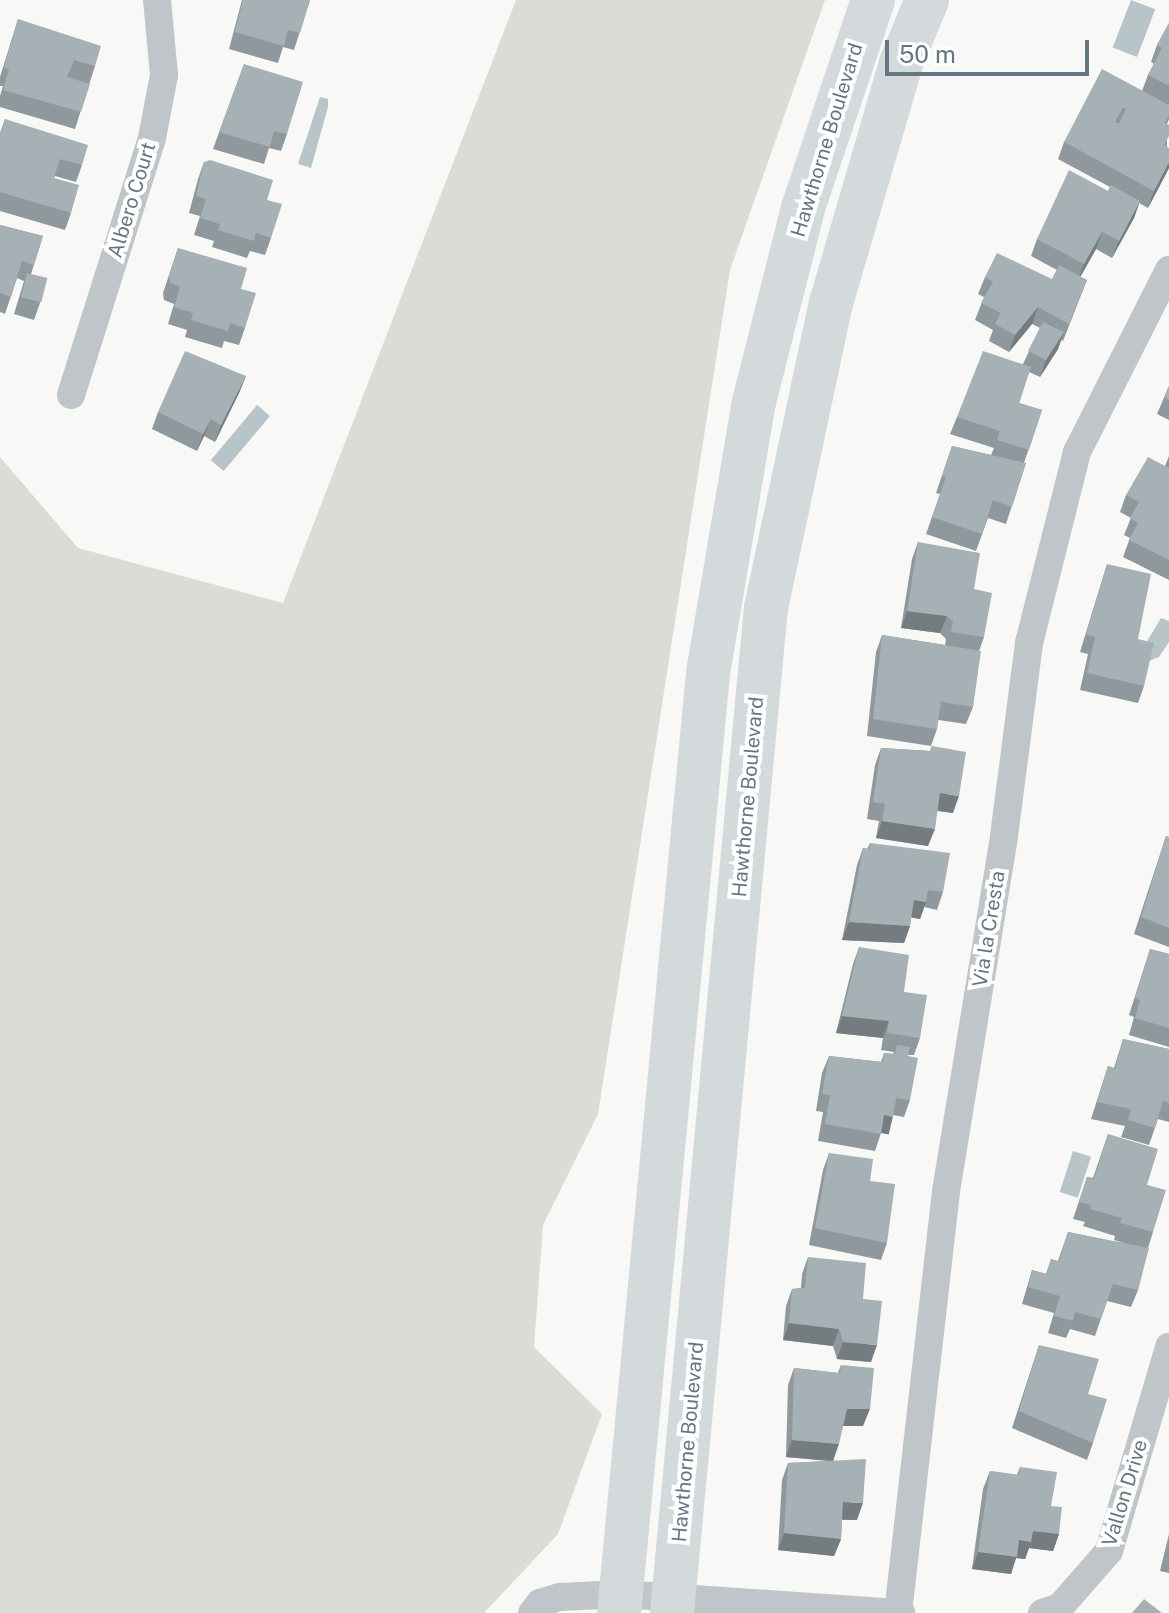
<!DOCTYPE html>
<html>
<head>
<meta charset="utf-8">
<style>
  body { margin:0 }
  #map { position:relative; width:1169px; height:1613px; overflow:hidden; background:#f8f8f6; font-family:"Public Sans",sans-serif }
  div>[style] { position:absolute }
  .green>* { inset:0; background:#d9ddd5 }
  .water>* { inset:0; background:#b7c5c8; transform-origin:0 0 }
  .street>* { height:28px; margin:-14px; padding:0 14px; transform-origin:14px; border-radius:14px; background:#bfc5c8 }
  .primary>* { height:44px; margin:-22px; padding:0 22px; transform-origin:22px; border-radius:22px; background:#d4d9dc }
  .wall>* { inset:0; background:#8f989c }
  .shaded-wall>* { inset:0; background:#747c7f; transform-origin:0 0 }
  .building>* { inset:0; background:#a6b1b5; transform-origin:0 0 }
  span { translate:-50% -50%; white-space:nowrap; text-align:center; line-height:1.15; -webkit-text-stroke:8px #fff; paint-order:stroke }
  .street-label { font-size:20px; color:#647780 }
  .scale { position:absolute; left:885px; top:40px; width:204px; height:36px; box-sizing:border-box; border:4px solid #647780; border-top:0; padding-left:10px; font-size:24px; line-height:28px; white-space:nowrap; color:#647780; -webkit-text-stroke:6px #fff; paint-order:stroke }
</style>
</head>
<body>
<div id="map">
  <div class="green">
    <i style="clip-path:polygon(516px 0,825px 0,730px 270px,598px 1114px,543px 1225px,534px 1347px,602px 1414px,558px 1534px,484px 1613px,0 1613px,0 457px,78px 548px,283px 603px)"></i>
  </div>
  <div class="water">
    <i style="left:1131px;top:0;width:26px;height:51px;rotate:21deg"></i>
    <i style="clip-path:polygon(320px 97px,328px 99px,328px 107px,311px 168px,298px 164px)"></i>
    <i style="left:257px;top:405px;width:17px;height:72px;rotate:40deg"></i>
    <i style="clip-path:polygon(1161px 618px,1169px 621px,1169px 642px,1159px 657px,1149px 661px,1143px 648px)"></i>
    <i style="left:1073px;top:1151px;width:19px;height:43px;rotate:18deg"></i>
  </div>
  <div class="street">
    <i style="left:71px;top:395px;width:269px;rotate:-72.5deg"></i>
    <i style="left:152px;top:138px;width:64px;rotate:-79.2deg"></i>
    <i style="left:164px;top:75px;width:75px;rotate:-95.3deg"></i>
    <i style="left:532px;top:1613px;width:13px;rotate:-51deg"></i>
    <i style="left:540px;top:1603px;width:21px;rotate:-17deg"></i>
    <i style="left:560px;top:1597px;width:61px;rotate:-2.8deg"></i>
    <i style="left:621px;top:1594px;width:281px;rotate:3.9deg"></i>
    <i style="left:898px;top:1613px;width:425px;rotate:-83.5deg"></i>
    <i style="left:946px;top:1191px;width:360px;rotate:-80.7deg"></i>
    <i style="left:1004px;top:836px;width:195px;rotate:-82.6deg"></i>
    <i style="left:1029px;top:643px;width:197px;rotate:-75.9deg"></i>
    <i style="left:1077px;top:452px;width:204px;rotate:-63.2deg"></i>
    <i style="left:1042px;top:1613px;width:19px;rotate:-18deg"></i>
    <i style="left:1060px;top:1607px;width:74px;rotate:-48.8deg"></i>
    <i style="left:1109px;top:1551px;width:213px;rotate:-73.6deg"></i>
  </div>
  <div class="primary">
    <i style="left:619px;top:1613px;width:944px;rotate:-84.59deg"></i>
    <i style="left:708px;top:673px;width:275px;rotate:-80.4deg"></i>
    <i style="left:754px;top:402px;width:200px;rotate:-75.8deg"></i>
    <i style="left:803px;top:208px;width:219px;rotate:-71.4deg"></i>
    <i style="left:672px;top:1613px;width:1009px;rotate:-84.66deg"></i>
    <i style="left:766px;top:608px;width:312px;rotate:-78deg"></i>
    <i style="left:831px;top:303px;width:250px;rotate:-73.7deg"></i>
    <i style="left:901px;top:63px;width:68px;rotate:-67.6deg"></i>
  </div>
  <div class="wall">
    <i style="clip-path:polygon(242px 0,310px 0,294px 50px,283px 47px,278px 63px,229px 49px)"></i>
    <i style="clip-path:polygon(18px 19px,95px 66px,75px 129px,0 107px,0 96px,3px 86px,0 86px,0 77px)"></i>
    <i style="clip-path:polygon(1169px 23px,1169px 119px,1167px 124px,1167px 146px,1169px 168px,1148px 208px,1139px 203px,1134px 218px,1112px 258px,1096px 249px,1080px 277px,1087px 280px,1063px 341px,1061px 340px,1058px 349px,1040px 377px,1029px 372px,1019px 403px,1042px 410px,1024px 463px,1026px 463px,1006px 524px,988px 518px,976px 551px,926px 534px,940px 494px,936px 493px,952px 446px,991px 455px,994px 448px,950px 434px,957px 417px,1023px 364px,1040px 328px,1032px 324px,1009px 352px,989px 341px,993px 330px,975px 320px,984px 297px,978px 294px,985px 277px,1052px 279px,1057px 270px,1031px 256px,1037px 239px,1108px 191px,1110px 187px,1058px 159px,1064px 142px,1142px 91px,1148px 75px,1154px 64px,1151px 62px,1157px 45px)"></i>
    <i style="clip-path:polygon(244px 64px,287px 134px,281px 151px,269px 148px,264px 164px,213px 149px)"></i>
    <i style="clip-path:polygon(5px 119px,82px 165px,76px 182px,55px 176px,54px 178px,71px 213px,65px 230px,0 211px,0 133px)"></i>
    <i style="clip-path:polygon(204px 162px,267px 200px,271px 238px,265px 255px,250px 251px,247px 258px,212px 247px,214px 241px,194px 235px,200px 216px,189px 213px,198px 179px)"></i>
    <i style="clip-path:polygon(0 225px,43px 236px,31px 274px,40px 303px,34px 320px,14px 314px,24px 281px,17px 278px,5px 314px,0 312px)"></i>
    <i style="clip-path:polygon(178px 248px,241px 289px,245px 328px,239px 345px,224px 341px,222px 348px,185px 337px,187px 330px,168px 324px,174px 304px,164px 300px,163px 293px)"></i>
    <i style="clip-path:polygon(246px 376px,239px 393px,215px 442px,204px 436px,197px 451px,152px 429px,158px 412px)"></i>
    <i style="clip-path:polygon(1169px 386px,1169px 420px,1157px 414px)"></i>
    <i style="clip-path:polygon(1169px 456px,1169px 580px,1123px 557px,1130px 538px,1124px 535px,1131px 518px,1120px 512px,1126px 495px,1165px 466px)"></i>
    <i style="clip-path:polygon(918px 542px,974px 589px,984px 637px,979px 651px,973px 707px,966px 724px,938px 720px,937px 729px,931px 746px,867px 736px,876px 652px,882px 635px,945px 645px,946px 639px,940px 633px,901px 628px,912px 559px)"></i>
    <i style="clip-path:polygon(1107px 564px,1138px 639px,1144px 686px,1138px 703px,1080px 690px,1088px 654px,1080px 652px)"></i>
    <i style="clip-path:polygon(932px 746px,953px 813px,937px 811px,928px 846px,876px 838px,879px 821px,867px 819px,875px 765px,881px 748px,930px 751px)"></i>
    <i style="clip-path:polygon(1166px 836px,1169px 837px,1169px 947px,1134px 934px)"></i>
    <i style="clip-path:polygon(870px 843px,943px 892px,937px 910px,924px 907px,920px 919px,911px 917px,910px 926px,904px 943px,842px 940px,857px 865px,863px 848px,867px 849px)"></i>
    <i style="clip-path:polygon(859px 947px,904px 992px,920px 1038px,914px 1055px,908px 1055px,910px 1100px,904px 1117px,893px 1115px,887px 1134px,881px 1133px,875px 1151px,818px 1141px,823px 1112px,816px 1111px,822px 1073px,829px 1056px,881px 1062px,884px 1053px,893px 1054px,894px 1052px,881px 1050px,883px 1038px,836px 1033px,853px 964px)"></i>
    <i style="clip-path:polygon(1150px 949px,1169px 954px,1169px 1047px,1129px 1035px,1134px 1017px,1129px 1015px)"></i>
    <i style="clip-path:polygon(1123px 1039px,1169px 1049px,1169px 1122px,1158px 1119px,1149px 1145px,1121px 1137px,1125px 1126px,1091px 1119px,1108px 1066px,1114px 1068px)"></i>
    <i style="clip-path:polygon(1108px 1134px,1147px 1185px,1153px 1232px,1148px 1248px,1138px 1290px,1131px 1307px,1107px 1301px,1095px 1336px,1070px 1329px,1066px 1338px,1048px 1333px,1054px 1313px,1022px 1304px,1032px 1270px,1046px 1274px,1051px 1259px,1058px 1261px,1068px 1232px,1130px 1245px,1114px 1240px,1115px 1236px,1083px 1226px,1085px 1222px,1073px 1219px,1087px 1177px,1093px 1178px)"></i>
    <i style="clip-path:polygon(829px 1153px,870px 1181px,887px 1243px,881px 1260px,809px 1245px,823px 1170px)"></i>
    <i style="clip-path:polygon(808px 1257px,863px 1299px,871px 1362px,837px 1359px,833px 1346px,783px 1340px,786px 1306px,792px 1289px,801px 1288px,802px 1274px)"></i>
    <i style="clip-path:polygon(1039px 1345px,1088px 1394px,1093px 1443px,1087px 1460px,1012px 1428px)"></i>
    <i style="clip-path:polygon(841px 1365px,863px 1426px,843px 1426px,833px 1461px,857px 1520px,842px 1520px,841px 1539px,834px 1556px,778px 1550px,782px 1480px,788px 1463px,828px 1461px,786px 1457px,788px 1385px,794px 1368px,838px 1373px)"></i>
    <i style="clip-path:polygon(1020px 1467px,1051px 1506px,1059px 1534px,1053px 1551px,1029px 1548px,1025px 1559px,1016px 1558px,1011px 1574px,972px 1569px,983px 1489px,990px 1471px,1017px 1475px)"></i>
    <i style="clip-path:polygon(1169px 1534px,1169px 1573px,1160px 1571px)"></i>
  </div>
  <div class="shaded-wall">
    <i style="clip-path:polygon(1169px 162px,1169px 168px,1148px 208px,1154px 191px)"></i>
    <i style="clip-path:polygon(1140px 201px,1134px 218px,1112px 258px,1119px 241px)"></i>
    <i style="clip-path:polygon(1102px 232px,1096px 249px,1078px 281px,1084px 264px)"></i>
    <i style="clip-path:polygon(1038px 307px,1032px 324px,1009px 352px,1015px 335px)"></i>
    <i style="clip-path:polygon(1064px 332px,1058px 349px,1040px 377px,1046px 360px)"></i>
    <i style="clip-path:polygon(246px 376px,239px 393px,215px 442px,221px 425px)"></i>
    <i style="clip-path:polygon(211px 419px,204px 436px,197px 451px,203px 434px)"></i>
    <i style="clip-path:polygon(907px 611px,947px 616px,940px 633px,901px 628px)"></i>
    <i style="clip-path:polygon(940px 793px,959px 796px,953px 813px,934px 810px)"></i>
    <i style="clip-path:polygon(882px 821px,935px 829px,928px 846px,876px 838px)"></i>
    <i style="clip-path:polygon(914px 900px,926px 902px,920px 919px,908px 917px)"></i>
    <i style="clip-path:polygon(849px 922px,910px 926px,904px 943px,842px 940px)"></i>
    <i style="clip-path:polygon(842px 1016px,889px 1021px,883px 1038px,836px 1033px)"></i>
    <i style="left:884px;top:1115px;width:9px;height:18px;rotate:13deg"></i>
    <i style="clip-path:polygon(789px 1323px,839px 1329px,833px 1346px,783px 1340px)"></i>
    <i style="clip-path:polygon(843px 1342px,877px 1345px,871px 1362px,837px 1359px)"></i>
    <i style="clip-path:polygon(847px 1409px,870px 1409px,863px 1426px,840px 1426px)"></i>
    <i style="clip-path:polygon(792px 1440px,839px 1444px,833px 1461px,786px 1457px)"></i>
    <i style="clip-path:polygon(843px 1502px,863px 1503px,857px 1520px,837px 1519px)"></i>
    <i style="clip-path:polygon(1033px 1531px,1059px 1534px,1053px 1551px,1029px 1548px,1025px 1559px,1016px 1558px,1011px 1574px,972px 1569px,978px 1552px,1019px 1540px)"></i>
    <i style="clip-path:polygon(784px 1533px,841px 1539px,834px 1556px,778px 1550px)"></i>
  </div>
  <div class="building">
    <i style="clip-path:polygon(243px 0,310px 0,300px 33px,288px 30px,284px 46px,235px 32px)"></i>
    <i style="clip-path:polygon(18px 19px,101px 46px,95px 66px,74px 60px,67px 77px,90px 84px,81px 112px,3px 90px,9px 69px,4px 68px)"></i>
    <i style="clip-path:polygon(1169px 23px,1169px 86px,1148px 75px,1162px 48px,1157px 45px)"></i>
    <i style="clip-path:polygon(244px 64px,303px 82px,287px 134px,274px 131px,270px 147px,219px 132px)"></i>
    <i style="clip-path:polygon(evenodd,1102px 69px,1169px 105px,1169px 115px,1165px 123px,1169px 125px,1169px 136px,1164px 145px,1169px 148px,1169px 162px,1154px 191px,1064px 142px,1102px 69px,1123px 107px,1126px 109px,1119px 124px,1115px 122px,1123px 107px)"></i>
    <i style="clip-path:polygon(5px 119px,88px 145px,82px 165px,60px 159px,54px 178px,79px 185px,71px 213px,0 192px,0 135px)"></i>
    <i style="clip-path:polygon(210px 160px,273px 180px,267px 200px,282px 204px,271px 238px,256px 233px,254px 241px,218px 230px,220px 224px,200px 218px,206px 199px,196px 196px,204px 162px)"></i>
    <i style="clip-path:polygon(1069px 170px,1108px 191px,1111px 185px,1140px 201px,1119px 241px,1102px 232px,1084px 264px,1037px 239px)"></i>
    <i style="clip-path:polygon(0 225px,43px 236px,34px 265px,22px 261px,11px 297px,0 293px)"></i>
    <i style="clip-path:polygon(178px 248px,247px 268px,241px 289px,256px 293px,245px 328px,230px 323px,228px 331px,191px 320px,193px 313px,174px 307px,180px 287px,170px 283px,169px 276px)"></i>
    <i style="clip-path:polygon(997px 253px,1052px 279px,1059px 265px,1087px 280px,1069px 324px,1038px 307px,1015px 335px,995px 324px,1001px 313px,981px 303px,993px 282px,985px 277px)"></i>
    <i style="left:27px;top:273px;width:21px;height:25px;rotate:14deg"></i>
    <i style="clip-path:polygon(1043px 322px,1064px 332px,1046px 360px,1028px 351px)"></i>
    <i style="clip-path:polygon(185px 351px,246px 376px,221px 425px,211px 419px,203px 434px,158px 412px)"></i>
    <i style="clip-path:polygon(983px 351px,1031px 367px,1019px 403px,1042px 410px,1029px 450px,997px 440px,1000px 431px,957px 417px)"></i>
    <i style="clip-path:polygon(1169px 386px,1169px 400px,1164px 397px)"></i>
    <i style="clip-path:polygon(952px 446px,1026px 463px,1012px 507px,993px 500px,982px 534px,932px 517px,946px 477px,942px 476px)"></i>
    <i style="clip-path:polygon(1148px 457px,1169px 468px,1169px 560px,1129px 540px,1138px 523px,1130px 518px,1139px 502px,1126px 495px)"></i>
    <i style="clip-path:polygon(918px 542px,980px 553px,974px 589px,992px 593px,984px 637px,951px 632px,953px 622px,947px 616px,907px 611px)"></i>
    <i style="clip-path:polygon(1107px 564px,1151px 574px,1138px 639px,1154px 643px,1144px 686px,1087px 673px,1095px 637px,1086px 635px)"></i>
    <i style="clip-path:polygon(882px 635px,981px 651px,973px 707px,941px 702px,937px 729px,873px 719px)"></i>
    <i style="clip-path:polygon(932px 746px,966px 752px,959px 796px,940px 793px,935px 829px,882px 821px,885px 804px,873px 802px,881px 748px,931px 751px)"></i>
    <i style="clip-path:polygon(1166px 836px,1169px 837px,1169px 928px,1141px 917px)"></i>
    <i style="clip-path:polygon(870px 843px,950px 853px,943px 892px,928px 890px,926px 902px,914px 900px,910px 926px,849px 922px,863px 848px,869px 849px)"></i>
    <i style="clip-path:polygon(859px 947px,909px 955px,904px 992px,927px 995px,920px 1038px,887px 1033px,889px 1021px,842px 1016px)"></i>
    <i style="clip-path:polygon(1150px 949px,1169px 954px,1169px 1028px,1135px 1018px,1140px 1000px,1135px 998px)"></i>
    <i style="clip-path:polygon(1123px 1039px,1169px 1049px,1169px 1103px,1163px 1101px,1155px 1128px,1128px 1120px,1131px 1109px,1097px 1102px,1108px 1066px,1115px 1069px)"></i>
    <i style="clip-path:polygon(897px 1045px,910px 1047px,908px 1056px,918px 1058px,910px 1100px,896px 1098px,893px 1117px,884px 1115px,881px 1134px,825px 1124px,830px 1095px,822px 1094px,829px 1056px,883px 1062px,884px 1053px,895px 1054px)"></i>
    <i style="clip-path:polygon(1108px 1134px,1158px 1149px,1147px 1185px,1166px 1190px,1153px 1232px,1120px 1223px,1122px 1218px,1090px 1209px,1091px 1205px,1079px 1202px,1087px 1177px,1094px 1179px)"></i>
    <i style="clip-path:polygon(829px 1153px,873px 1159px,870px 1181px,895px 1184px,887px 1243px,815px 1228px)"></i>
    <i style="clip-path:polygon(1068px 1232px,1149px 1248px,1138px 1290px,1113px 1284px,1101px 1319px,1075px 1312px,1073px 1321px,1054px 1316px,1060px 1296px,1028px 1287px,1032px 1270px,1047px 1274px,1051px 1259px,1059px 1262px)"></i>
    <i style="clip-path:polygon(808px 1257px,866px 1263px,863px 1299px,882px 1301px,877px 1345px,843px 1342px,839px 1329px,789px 1323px,792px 1289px,805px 1288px)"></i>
    <i style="clip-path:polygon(1039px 1345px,1099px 1359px,1088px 1394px,1107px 1399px,1093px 1443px,1019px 1411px)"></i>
    <i style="clip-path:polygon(841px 1365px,874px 1368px,870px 1409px,847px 1409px,839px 1444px,792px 1440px,794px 1368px,840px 1373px)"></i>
    <i style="clip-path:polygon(866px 1459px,863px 1503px,843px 1502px,841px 1539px,784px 1533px,788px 1463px)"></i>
    <i style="clip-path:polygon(1020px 1467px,1057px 1472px,1051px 1506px,1062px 1507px,1059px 1534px,1033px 1531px,1031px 1542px,1019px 1540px,1017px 1557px,978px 1552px,990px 1471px,1019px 1475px)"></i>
    <i style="clip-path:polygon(1144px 1599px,1162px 1613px,1132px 1613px)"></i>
  </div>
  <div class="street-label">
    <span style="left:827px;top:140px;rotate:-73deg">Hawthorne Boulevard</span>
    <span style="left:132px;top:200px;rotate:-73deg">Albero Court</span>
    <span style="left:748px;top:797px;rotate:-85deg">Hawthorne Boulevard</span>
    <span style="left:989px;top:929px;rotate:-81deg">Via la Cresta</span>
    <span style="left:688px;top:1442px;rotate:-85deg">Hawthorne Boulevard</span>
    <span style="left:1125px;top:1493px;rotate:-73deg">Vallon Drive</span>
  </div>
  <div class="scale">50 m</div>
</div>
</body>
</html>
